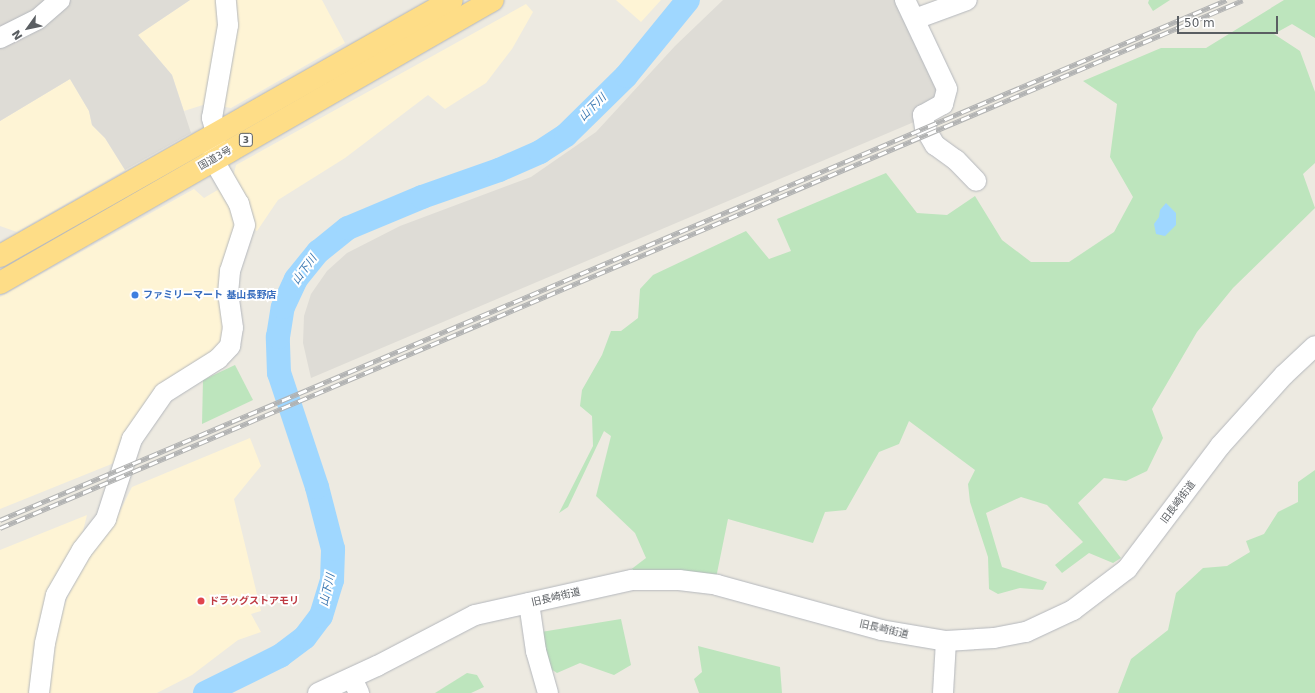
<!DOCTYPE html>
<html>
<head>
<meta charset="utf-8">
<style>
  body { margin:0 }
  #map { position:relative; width:1315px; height:693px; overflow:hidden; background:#edeae1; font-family:"DejaVu Sans","Noto Sans JP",sans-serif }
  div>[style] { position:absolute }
  .commercial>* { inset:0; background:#fef4d5 }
  .industrial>* { inset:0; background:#dedcd6 }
  .green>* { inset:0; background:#bde5bd }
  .water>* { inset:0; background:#9fd7ff }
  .river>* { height:24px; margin:-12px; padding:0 12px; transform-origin:12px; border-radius:12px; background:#9fd7ff }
  .roads { filter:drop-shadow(0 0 1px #b4b7bc) drop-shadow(0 0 1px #b4b7bc) }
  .minor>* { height:20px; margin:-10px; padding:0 10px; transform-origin:10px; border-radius:10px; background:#fff }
  .highway>* { height:22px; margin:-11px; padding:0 11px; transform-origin:11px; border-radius:11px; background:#fedd87 }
  .rail>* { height:4.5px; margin-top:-2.25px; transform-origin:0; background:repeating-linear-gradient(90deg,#fff 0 9px,#b2b3b3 0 18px); box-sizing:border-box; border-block:1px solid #b2b3b3 }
  .dots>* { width:11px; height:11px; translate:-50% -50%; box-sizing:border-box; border:2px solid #fff; border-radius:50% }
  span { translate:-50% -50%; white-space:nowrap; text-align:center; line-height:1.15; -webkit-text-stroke:4px #fff; paint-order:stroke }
  .shield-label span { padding:1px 3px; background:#fff; border:1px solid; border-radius:3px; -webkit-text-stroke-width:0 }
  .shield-label { font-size:9px; color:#5a5e62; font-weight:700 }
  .street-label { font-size:10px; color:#5a5e62 }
  .shop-label { font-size:10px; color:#366cbe; font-weight:700 }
  .left { translate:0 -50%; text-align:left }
  .health-label { font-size:10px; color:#be3a42; font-weight:700 }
  .water-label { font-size:11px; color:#3b78b2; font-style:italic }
  .north { position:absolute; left:8px; top:8px; width:40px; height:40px; -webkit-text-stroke:3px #fff; paint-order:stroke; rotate:237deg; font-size:11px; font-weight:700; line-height:16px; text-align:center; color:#5a5e62 }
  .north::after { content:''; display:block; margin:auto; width:14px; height:18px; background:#5a5e62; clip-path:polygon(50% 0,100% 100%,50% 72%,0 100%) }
  .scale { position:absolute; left:1177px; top:16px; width:101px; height:18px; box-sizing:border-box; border:2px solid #5a5e62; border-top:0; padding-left:5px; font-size:12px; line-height:14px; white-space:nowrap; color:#5a5e62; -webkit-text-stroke:3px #fff; paint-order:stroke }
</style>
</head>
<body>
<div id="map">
  <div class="commercial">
    <i style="clip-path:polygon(190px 0,322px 0,345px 43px,231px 108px,206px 104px,184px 111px,172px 75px,138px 35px)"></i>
    <i style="clip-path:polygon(616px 0,661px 0,641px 22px)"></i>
    <i style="clip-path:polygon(526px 4px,533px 12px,512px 49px,486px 83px,445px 109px,428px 95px,345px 158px,278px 200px,257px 231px,252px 229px,233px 177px,236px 165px)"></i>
    <i style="clip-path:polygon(70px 79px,89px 111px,92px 125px,105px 138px,125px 170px,17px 232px,0 226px,0 121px)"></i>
    <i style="clip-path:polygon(221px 188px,233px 208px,237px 227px,227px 333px,221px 347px,161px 386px,119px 461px,0 509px,0 297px,194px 189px,204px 198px)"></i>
    <i style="clip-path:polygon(250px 438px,261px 466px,234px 499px,261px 611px,251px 614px,261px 632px,238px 640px,192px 675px,157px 693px,48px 693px,59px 616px,81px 568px,117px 517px,132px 487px)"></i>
    <i style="clip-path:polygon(87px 515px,82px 535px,55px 576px,38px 627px,30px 693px,0 693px,0 550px)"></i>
  </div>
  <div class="industrial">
    <i style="clip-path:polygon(0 0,190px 0,138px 35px,172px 75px,191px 133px,125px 170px,105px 138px,92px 125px,89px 111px,70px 79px,0 121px)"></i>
    <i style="clip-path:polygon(723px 0,900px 0,943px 86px,941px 101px,917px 111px,914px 122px,311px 378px,303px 343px,304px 316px,311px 294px,327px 271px,347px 253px,400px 226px,531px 177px,596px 132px,675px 46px)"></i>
  </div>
  <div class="green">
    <i style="clip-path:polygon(1149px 0,1170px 0,1153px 11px,1148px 3px)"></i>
    <i style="clip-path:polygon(1284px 0,1315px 0,1315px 38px,1292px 24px,1274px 34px,1300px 51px,1315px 92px,1315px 163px,1303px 174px,1315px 208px,1233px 288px,1197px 332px,1152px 409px,1163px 438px,1147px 471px,1126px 481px,1104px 478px,1078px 503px,1121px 558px,1113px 563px,1089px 553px,1062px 573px,1055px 565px,1083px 542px,1047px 505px,1021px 497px,986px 513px,1002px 567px,1047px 582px,1043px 590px,1020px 588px,998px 594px,989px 589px,988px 557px,970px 502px,968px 484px,975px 470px,909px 421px,899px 444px,879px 452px,846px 510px,825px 512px,813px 543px,728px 519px,716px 578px,668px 570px,625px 574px,646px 558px,635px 533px,596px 496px,611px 436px,604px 431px,568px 507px,559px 513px,593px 446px,592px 416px,580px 406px,582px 390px,602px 355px,611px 331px,621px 331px,638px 318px,640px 289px,653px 275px,746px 231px,769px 259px,791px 251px,777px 219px,886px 173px,917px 213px,947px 215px,975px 196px,1002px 240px,1031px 262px,1069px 262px,1114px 232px,1133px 197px,1110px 157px,1117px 104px,1083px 81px,1161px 48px,1206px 48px)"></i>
    <i style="clip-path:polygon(235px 365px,253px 400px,202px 424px,203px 380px)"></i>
    <i style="clip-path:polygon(1315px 470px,1315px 693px,1118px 693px,1131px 659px,1168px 630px,1176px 593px,1203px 568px,1227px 566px,1250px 552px,1246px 541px,1264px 534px,1278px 512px,1298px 502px,1298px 482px)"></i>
    <i style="clip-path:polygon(621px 619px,631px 665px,614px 675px,580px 663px,557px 673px,551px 669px,541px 632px)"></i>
    <i style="clip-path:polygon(698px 646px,780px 667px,782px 693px,699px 693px,694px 679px,702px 672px)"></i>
    <i style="clip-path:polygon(467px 673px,477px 675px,484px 687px,471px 693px,435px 693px)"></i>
  </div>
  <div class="water">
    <i style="clip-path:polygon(1166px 203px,1176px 213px,1176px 225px,1165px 236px,1156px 234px,1154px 224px,1159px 217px,1160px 210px)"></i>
  </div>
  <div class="river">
    <i style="left:205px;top:693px;width:84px;rotate:-26.3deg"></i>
    <i style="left:280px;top:656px;width:31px;rotate:-37deg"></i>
    <i style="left:305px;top:637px;width:26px;rotate:-53deg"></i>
    <i style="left:321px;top:616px;width:38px;rotate:-73deg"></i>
    <i style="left:332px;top:580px;width:31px;rotate:-88deg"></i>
    <i style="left:333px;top:549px;width:64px;rotate:-104.5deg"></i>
    <i style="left:317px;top:487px;width:120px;rotate:-108.4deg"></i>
    <i style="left:279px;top:373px;width:36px;rotate:-92deg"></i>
    <i style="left:278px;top:337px;width:30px;rotate:-81deg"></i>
    <i style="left:283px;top:307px;width:31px;rotate:-65deg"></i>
    <i style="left:296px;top:279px;width:35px;rotate:-51deg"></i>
    <i style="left:318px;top:252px;width:38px;rotate:-39deg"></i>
    <i style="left:348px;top:228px;width:80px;rotate:-22.7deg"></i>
    <i style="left:422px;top:197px;width:82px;rotate:-19.3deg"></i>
    <i style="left:499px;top:170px;width:45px;rotate:-23.7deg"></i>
    <i style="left:540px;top:152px;width:31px;rotate:-33deg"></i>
    <i style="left:566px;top:135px;width:84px;rotate:-44.5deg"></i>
    <i style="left:626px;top:76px;width:98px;rotate:-50.8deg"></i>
  </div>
  <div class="roads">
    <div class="minor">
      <i style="left:905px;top:0;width:98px;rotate:64.7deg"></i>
      <i style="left:947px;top:89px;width:16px;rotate:105deg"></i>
      <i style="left:943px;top:104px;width:23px;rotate:151deg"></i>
      <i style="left:923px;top:115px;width:13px;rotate:81deg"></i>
      <i style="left:925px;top:128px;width:20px;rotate:60deg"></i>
      <i style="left:935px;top:145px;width:26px;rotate:36deg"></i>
      <i style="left:956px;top:160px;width:29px;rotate:46deg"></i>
      <i style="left:915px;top:19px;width:55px;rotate:-20.1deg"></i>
      <i style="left:0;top:38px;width:42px;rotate:-26.6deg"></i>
      <i style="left:38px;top:19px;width:29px;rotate:-41deg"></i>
      <i style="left:529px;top:603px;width:49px;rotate:81.7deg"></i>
      <i style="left:536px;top:651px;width:44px;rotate:74.1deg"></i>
      <i style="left:352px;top:678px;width:17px;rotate:65deg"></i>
      <i style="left:39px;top:693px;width:50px;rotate:-83.2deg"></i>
      <i style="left:45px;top:643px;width:49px;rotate:-77.1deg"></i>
      <i style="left:56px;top:595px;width:52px;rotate:-60deg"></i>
      <i style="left:82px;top:550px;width:39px;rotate:-52deg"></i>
      <i style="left:106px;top:519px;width:84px;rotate:-72deg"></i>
      <i style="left:132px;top:439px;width:56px;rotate:-55.2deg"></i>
      <i style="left:164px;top:393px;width:64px;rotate:-32.2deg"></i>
      <i style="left:218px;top:359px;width:18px;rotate:-47deg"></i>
      <i style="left:230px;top:346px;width:18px;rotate:-81deg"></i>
      <i style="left:233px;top:328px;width:34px;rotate:-98deg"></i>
      <i style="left:228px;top:294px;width:23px;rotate:-85deg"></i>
      <i style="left:230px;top:271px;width:48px;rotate:-71.9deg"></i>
      <i style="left:245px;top:225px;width:22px;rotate:-106deg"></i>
      <i style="left:239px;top:204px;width:52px;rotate:-120deg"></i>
      <i style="left:213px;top:159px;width:26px;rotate:-83deg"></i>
      <i style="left:216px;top:133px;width:16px;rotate:-105deg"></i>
      <i style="left:212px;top:118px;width:94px;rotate:-80.2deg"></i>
      <i style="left:228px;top:25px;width:25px;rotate:-95deg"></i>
      <i style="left:318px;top:693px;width:65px;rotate:-24.6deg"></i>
      <i style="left:377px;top:666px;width:110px;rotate:-27.5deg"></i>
      <i style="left:475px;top:615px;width:161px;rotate:-12.6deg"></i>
      <i style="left:632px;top:580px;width:47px"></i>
      <i style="left:679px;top:580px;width:38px;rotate:7deg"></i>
      <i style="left:717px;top:585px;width:170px;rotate:15.3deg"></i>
      <i style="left:881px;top:630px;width:66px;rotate:9.6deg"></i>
      <i style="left:946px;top:641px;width:48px;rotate:-3.6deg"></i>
      <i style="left:994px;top:638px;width:33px;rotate:-11deg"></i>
      <i style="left:1026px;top:632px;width:52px;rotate:-25.1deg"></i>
      <i style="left:1073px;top:610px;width:68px;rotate:-37.2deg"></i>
      <i style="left:1127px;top:569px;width:154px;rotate:-52.9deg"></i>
      <i style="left:1220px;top:446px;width:96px;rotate:-48deg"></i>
      <i style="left:1284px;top:375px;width:42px;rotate:-43.1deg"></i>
      <i style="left:943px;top:693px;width:52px;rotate:-86.7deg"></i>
    </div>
    <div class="highway">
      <i style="left:0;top:256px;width:519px;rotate:-29.53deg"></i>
      <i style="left:0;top:283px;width:568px;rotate:-29.86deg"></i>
    </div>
  </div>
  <div class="rail">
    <i style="left:0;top:520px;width:1332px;rotate:-22.98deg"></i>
    <i style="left:0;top:528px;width:1350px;rotate:-23.01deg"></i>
  </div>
  <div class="dots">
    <i style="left:135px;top:295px;background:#3f7fe0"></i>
    <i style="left:201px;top:601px;background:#e0444e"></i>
  </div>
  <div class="shield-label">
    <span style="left:246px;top:140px">3</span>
  </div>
  <div class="street-label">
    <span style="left:215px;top:158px;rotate:-30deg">国道3号</span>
    <span style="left:1178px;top:502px;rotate:-53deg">旧長崎街道</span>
    <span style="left:556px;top:597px;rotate:-13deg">旧長崎街道</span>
    <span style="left:884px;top:629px;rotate:13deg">旧長崎街道</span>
  </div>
  <div class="shop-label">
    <span class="left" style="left:143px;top:295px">ファミリーマート 基山長野店</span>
  </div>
  <div class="health-label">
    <span class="left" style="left:209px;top:601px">ドラッグストアモリ</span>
  </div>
  <div class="water-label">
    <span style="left:593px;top:108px;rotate:-45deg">山下川</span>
    <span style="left:305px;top:270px;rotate:-54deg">山下川</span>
    <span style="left:328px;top:590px;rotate:-77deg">山下川</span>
  </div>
  <div class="north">N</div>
  <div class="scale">50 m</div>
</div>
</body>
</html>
